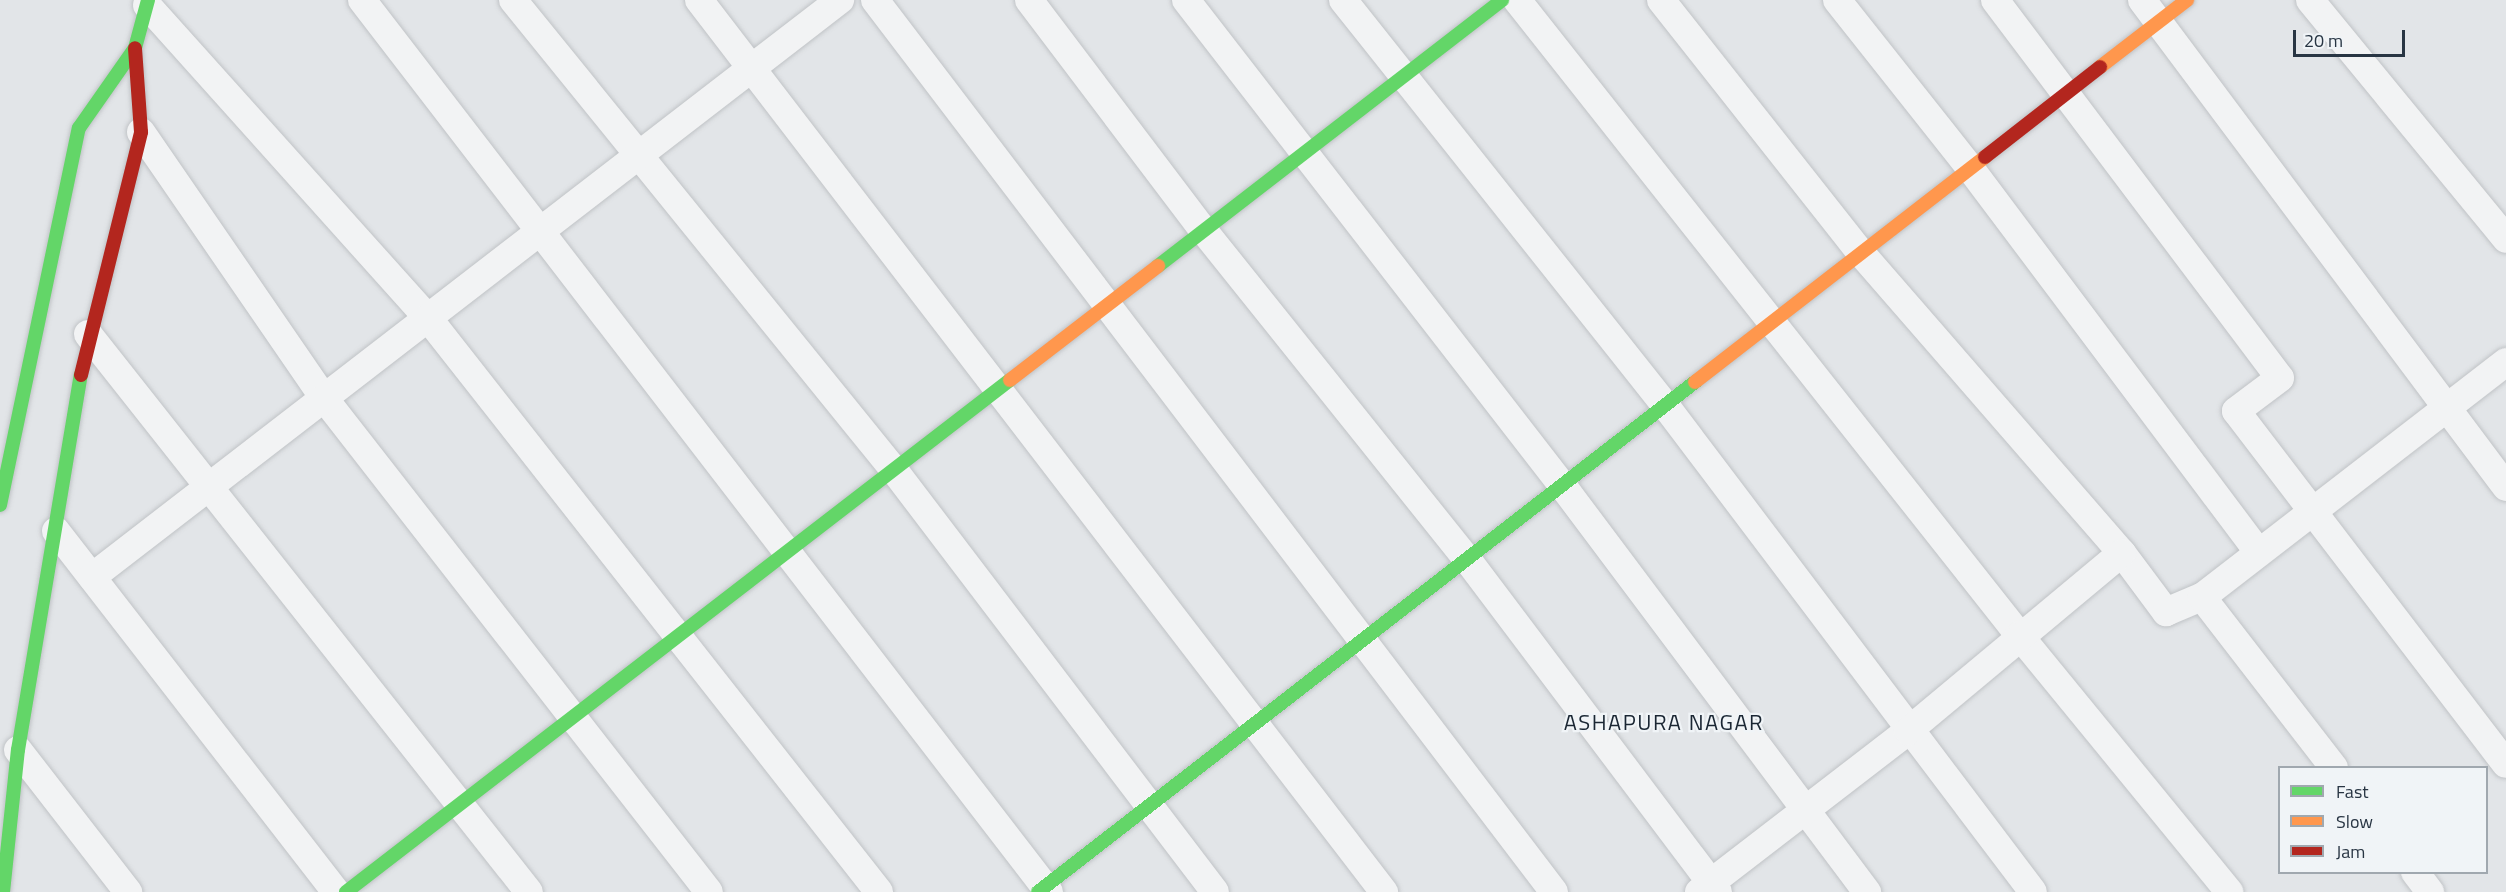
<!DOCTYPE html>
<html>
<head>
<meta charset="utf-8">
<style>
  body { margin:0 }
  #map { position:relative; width:2506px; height:892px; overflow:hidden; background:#e2e5e8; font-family:"Titillium Web",sans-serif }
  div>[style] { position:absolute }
  .roads { filter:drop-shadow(0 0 2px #c0c3c6) drop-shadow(0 0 2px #c0c3c6) }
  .street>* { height:28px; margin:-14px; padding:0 14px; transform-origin:14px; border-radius:14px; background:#f2f3f4 }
  .fast>* { height:14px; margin:-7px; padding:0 7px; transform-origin:7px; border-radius:7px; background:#63d668 }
  .slow>* { height:14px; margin:-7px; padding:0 7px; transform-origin:7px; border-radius:7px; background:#ff974d }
  .jam>* { height:14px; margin:-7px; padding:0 7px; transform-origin:7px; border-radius:7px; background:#b3261e }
  span { translate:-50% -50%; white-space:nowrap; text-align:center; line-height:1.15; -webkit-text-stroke:4.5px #f0f4f7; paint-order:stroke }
  .neighbourhood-label { font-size:22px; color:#1a2633; letter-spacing:1.5px }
  .legend { position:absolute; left:2278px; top:766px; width:210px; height:108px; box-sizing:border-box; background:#f0f4f7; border:2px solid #a0a8af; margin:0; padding:8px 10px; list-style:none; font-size:18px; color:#283543 }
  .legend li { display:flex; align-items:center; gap:12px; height:30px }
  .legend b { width:30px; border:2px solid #a0a8af }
  .scale { position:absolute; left:2293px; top:30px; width:112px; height:27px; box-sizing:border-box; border:3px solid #283543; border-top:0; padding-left:8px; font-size:18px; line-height:21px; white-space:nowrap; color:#283543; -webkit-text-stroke:4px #f0f4f7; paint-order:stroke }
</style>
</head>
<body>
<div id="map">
  <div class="roads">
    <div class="street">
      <i style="left:362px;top:0;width:1126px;rotate:52.4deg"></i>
      <i style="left:513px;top:0;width:605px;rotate:50.97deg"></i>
      <i style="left:894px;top:470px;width:530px;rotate:52.74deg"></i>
      <i style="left:699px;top:0;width:1125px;rotate:52.48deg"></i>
      <i style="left:875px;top:0;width:1121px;rotate:52.72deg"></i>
      <i style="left:1029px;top:0;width:290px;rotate:52.9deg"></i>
      <i style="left:1204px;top:231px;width:420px;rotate:51.3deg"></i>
      <i style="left:1467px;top:559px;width:417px;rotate:53deg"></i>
      <i style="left:1186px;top:0;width:614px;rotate:52.22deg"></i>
      <i style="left:1562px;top:485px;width:509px;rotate:53.15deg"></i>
      <i style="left:1343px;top:0;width:517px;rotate:51.51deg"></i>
      <i style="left:1665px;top:405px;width:610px;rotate:52.92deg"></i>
      <i style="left:1517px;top:0;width:809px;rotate:51.67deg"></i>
      <i style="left:2019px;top:635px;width:332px;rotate:50.7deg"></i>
      <i style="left:1661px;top:0;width:323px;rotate:51.7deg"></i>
      <i style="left:1861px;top:253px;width:398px;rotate:49deg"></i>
      <i style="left:2122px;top:553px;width:74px;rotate:53.3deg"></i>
      <i style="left:2166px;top:612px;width:39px;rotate:-23deg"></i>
      <i style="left:2202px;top:597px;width:384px;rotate:-37.7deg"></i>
      <i style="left:1837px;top:0;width:214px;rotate:51.6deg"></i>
      <i style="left:1970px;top:168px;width:481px;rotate:53.1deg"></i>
      <i style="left:1995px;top:0;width:473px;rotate:53deg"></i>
      <i style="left:2280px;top:378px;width:55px;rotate:143.1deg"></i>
      <i style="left:2236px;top:411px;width:444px;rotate:52.6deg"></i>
      <i style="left:2142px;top:0;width:608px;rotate:53.22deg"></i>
      <i style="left:2310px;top:0;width:309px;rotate:50.6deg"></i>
      <i style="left:147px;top:5px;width:421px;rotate:48.1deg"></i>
      <i style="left:428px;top:318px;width:730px;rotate:51.84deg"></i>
      <i style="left:141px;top:132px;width:323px;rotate:55.5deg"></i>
      <i style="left:324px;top:398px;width:626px;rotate:52.07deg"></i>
      <i style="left:88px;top:334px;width:711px;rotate:51.68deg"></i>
      <i style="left:56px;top:531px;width:457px;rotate:52.2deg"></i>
      <i style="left:92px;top:577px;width:945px;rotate:-37.65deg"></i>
      <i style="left:2202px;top:597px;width:216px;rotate:52.3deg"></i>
      <i style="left:18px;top:750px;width:180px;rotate:52.2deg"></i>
      <i style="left:2415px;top:872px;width:25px;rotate:53deg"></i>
      <i style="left:1699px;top:892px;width:264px;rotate:-37.6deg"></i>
      <i style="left:1908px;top:731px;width:278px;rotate:-39.8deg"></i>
    </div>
    <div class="fast">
      <i style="left:1158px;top:266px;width:435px;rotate:-37.7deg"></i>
      <i style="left:0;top:505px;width:385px;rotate:-78.2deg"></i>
      <i style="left:79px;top:128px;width:98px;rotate:-55deg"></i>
      <i style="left:135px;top:48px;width:50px;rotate:-74.8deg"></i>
      <i style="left:3px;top:892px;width:143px;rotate:-84deg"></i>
      <i style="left:18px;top:750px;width:380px;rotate:-80.5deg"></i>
      <i style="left:346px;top:892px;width:838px;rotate:-37.64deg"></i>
      <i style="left:1038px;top:892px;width:832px;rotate:-37.82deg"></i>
    </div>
    <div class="slow">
      <i style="left:2100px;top:67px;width:110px;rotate:-37.6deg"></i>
      <i style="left:1010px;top:380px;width:187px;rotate:-37.6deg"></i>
      <i style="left:1695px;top:382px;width:367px;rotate:-37.8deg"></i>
    </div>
    <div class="jam">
      <i style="left:1985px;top:157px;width:146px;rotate:-38deg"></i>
      <i style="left:81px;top:375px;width:250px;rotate:-76.1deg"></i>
      <i style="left:141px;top:132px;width:84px;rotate:-94.1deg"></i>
    </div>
  </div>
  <div class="neighbourhood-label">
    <span style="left:1664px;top:723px">ASHAPURA NAGAR</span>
  </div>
  <ul class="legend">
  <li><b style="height:8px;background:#63d668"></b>Fast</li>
  <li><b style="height:8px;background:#ff974d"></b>Slow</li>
  <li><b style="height:8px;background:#b3261e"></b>Jam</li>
  </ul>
  <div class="scale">20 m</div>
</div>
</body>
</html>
